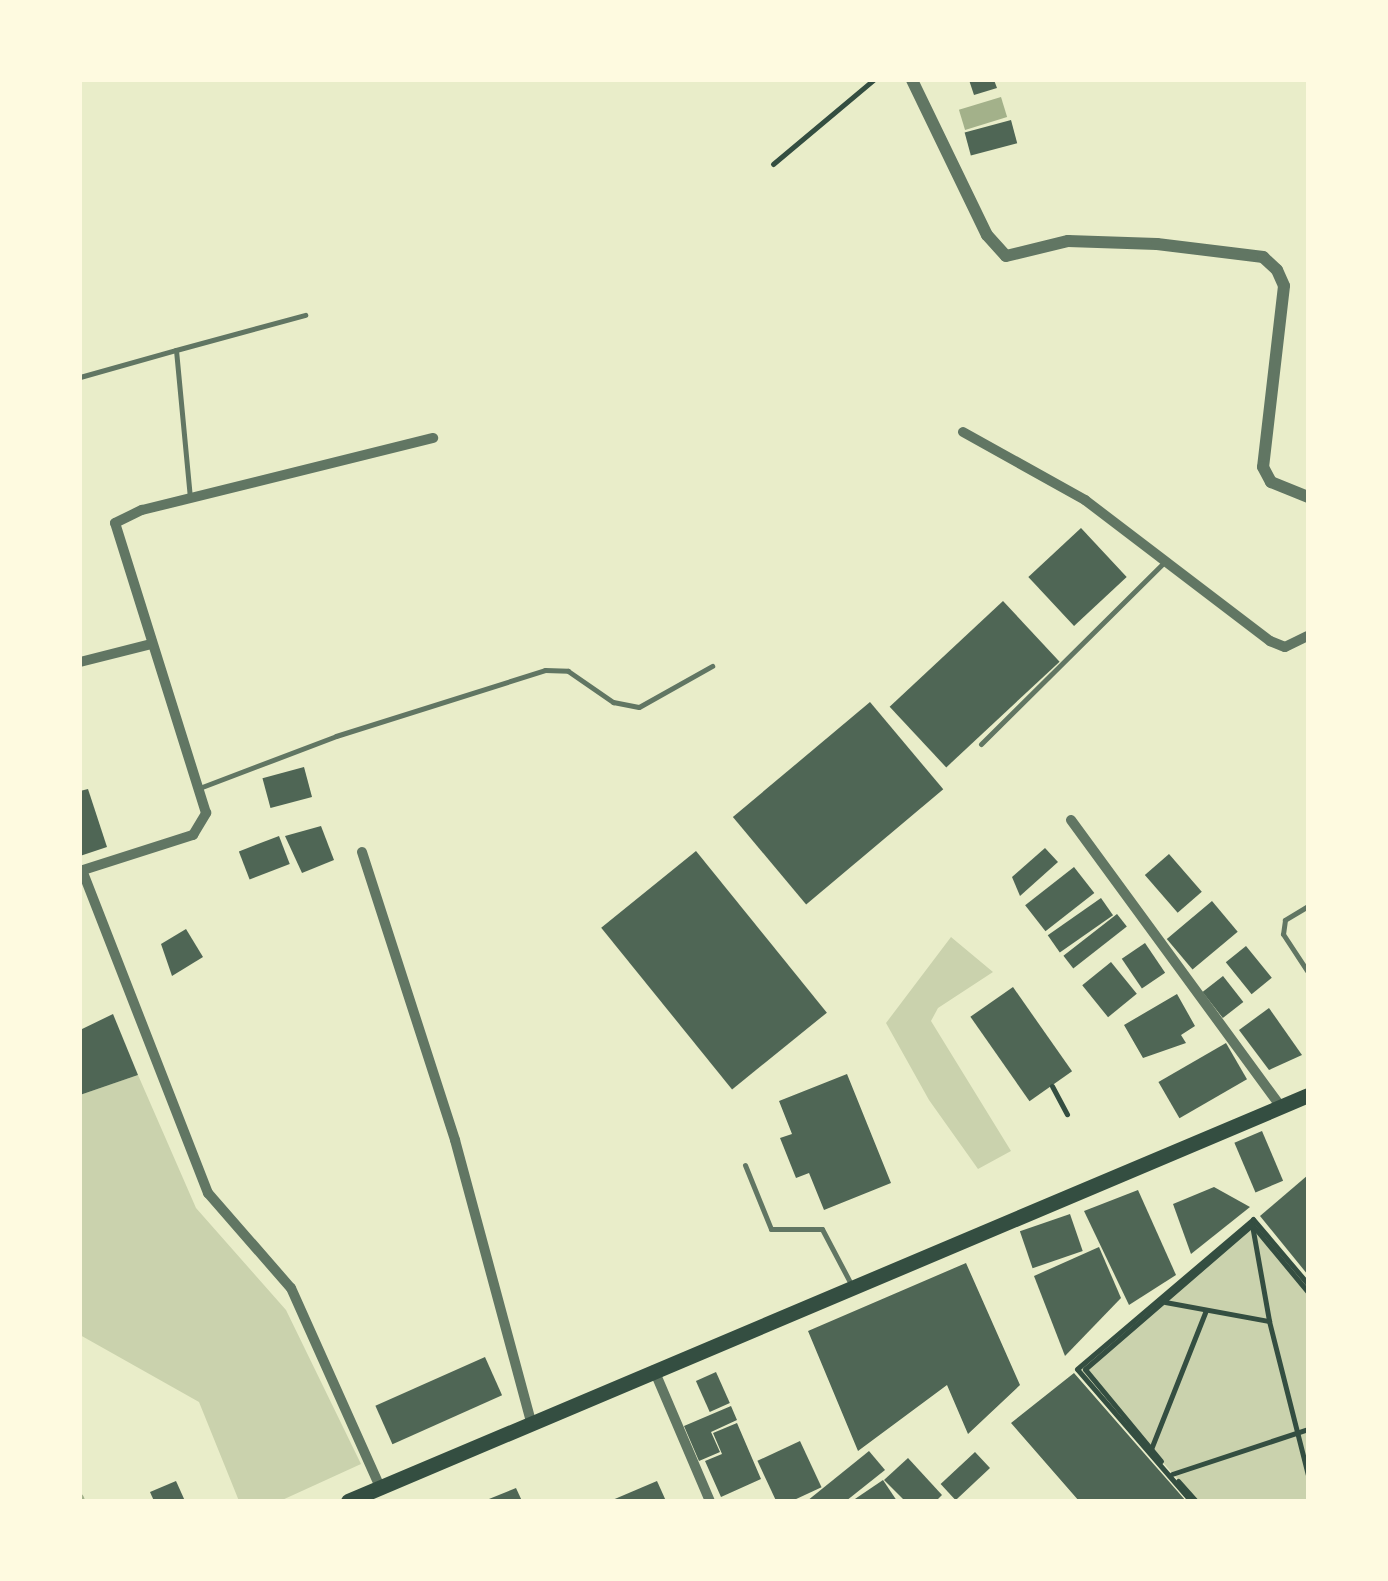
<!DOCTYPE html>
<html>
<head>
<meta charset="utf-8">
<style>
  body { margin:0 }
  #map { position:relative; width:1388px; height:1581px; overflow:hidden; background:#e9edc9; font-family:Manrope,sans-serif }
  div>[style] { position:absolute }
  .green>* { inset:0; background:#cad2ad }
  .water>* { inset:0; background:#a3b18a; transform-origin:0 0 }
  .stream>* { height:8px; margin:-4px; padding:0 4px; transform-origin:4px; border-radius:4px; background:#a3b18a }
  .building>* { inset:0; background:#4f6655; transform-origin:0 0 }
  .path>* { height:5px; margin:-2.5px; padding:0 2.5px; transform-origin:2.5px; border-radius:2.5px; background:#344e41 }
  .service>* { height:5px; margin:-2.5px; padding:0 2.5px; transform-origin:2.5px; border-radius:2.5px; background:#617663 }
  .minor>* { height:10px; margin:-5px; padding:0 5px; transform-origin:5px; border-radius:5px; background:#617663 }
  .tertiary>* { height:12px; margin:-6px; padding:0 6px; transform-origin:6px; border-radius:6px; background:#617663 }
  .primary>* { height:15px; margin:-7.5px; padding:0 7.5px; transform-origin:7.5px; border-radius:7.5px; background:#344e41 }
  span { translate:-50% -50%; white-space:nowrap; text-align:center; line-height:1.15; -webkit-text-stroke:8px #fefae0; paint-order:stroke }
  .frame { position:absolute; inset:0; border:82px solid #fefae0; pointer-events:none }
</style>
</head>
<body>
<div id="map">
  <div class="green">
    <i style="clip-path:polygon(951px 937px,993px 972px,938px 1008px,931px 1021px,1011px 1151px,978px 1169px,929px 1100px,886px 1023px)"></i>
    <i style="clip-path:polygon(138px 1075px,196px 1208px,286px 1310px,361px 1464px,280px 1501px,239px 1501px,199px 1402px,80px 1335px,80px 1095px)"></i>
    <i style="clip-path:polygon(1255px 1220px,1308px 1282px,1308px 1501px,1197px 1501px,1081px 1370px)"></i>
  </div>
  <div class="water">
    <i style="left:1001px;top:97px;width:21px;height:44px;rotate:73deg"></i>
  </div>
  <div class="stream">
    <i style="left:80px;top:1498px;width:3px;rotate:72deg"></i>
  </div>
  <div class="building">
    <i style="clip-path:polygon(969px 80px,994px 80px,997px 88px,974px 95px)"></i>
    <i style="left:1011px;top:120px;width:24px;height:48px;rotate:75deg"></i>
    <i style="left:1081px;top:528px;width:67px;height:72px;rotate:47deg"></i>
    <i style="left:1003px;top:601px;width:83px;height:155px;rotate:47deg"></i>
    <i style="left:870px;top:702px;width:114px;height:179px;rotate:50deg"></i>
    <i style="left:304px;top:767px;width:31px;height:43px;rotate:75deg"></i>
    <i style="clip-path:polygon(88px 789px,107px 847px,80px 856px,80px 791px)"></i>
    <i style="clip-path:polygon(321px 826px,334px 860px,302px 873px,285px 836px)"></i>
    <i style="left:279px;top:836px;width:30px;height:43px;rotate:69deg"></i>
    <i style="clip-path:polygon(1045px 848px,1058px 862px,1020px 896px,1012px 877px)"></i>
    <i style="left:696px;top:851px;width:208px;height:122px;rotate:51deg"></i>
    <i style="left:1169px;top:854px;width:50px;height:32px;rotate:49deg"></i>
    <i style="left:1074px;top:867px;width:33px;height:62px;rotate:52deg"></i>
    <i style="left:1101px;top:898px;width:21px;height:65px;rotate:55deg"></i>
    <i style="left:1212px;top:901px;width:40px;height:59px;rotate:50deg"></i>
    <i style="left:1117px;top:914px;width:16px;height:68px;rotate:52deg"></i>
    <i style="clip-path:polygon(186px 929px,203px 957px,172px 976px,161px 944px)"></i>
    <i style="left:1145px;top:943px;width:36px;height:28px;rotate:56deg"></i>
    <i style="left:1246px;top:946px;width:41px;height:26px;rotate:51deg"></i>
    <i style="left:1111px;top:962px;width:41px;height:37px;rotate:51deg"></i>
    <i style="left:1223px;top:976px;width:33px;height:26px;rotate:52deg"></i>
    <i style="left:1013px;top:987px;width:103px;height:52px;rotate:55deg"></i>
    <i style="clip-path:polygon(1177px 994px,1195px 1026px,1181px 1035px,1186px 1043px,1143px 1058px,1124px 1025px)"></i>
    <i style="clip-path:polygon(1269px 1008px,1302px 1055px,1269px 1070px,1239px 1030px)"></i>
    <i style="clip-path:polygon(113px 1014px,138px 1075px,80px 1095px,80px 1030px)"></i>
    <i style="left:1226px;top:1043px;width:42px;height:78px;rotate:60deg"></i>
    <i style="clip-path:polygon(847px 1074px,891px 1183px,824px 1210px,809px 1173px,796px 1178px,780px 1138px,792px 1134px,779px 1101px)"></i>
    <i style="left:1262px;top:1131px;width:54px;height:30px;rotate:67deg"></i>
    <i style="clip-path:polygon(1308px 1175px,1308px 1275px,1260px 1216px)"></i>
    <i style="clip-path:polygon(1214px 1187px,1250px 1207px,1191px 1254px,1173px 1204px)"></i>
    <i style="clip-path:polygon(1138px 1190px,1176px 1275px,1129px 1305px,1084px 1211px)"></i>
    <i style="left:1070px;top:1214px;width:39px;height:53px;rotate:71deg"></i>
    <i style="clip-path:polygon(1099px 1247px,1121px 1298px,1065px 1356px,1034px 1276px)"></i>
    <i style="clip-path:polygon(966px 1263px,1020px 1385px,968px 1434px,947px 1385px,858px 1451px,808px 1331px)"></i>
    <i style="left:485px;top:1357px;width:42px;height:120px;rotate:66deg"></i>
    <i style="left:716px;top:1372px;width:34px;height:22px;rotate:66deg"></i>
    <i style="clip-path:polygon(1074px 1373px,1150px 1460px,1186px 1501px,1079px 1501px,1011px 1423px)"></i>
    <i style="clip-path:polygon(731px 1406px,737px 1420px,711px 1432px,720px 1452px,699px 1461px,684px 1426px)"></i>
    <i style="clip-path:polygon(737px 1423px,761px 1479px,721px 1497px,705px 1461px,722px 1454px,713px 1433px)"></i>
    <i style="left:800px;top:1441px;width:51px;height:47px;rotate:65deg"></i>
    <i style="clip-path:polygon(869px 1451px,885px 1470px,846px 1501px,807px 1501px)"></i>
    <i style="left:975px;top:1452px;width:22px;height:47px;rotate:47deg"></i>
    <i style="clip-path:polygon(908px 1458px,942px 1495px,936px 1501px,905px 1501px,884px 1480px)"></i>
    <i style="clip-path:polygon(883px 1480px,897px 1501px,852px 1501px)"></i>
    <i style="clip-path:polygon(176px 1481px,185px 1501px,154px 1501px,150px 1492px)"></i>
    <i style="clip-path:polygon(657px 1481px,666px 1501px,610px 1501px)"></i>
    <i style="clip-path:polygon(516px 1488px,522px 1501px,484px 1501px)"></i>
  </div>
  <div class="path">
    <i style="left:773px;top:164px;width:131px;rotate:-40deg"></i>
    <i style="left:1052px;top:1086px;width:32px;rotate:62deg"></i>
    <i style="left:1252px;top:1225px;width:97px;rotate:79.9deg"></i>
    <i style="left:1254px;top:1227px;width:85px;rotate:50.3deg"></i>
    <i style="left:1165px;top:1302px;width:106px;rotate:10.4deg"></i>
    <i style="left:1269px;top:1321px;width:159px;rotate:75.8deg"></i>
    <i style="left:1151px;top:1449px;width:149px;rotate:-68.4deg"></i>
    <i style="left:1161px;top:1461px;width:119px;rotate:-129.6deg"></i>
    <i style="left:1085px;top:1369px;width:221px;rotate:-40.8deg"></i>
    <i style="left:1172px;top:1474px;width:143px;rotate:-18.3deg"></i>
    <i style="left:1178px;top:1481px;width:27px;rotate:48deg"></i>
    <i style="left:1191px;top:1501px;width:174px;rotate:-130.8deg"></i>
    <i style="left:1077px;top:1369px;width:231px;rotate:-40.4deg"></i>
    <i style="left:1253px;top:1219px;width:85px;rotate:49.8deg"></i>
  </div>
  <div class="service">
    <i style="left:176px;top:350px;width:134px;rotate:-15.2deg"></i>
    <i style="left:80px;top:377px;width:100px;rotate:-15.7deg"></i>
    <i style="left:176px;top:350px;width:148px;rotate:84.6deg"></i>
    <i style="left:981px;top:744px;width:257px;rotate:-44.8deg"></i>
    <i style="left:202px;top:787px;width:143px;rotate:-20.8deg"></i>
    <i style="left:336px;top:736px;width:219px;rotate:-17.5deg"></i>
    <i style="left:545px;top:670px;width:23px;rotate:2deg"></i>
    <i style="left:568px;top:671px;width:55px;rotate:34.6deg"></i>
    <i style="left:613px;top:702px;width:26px;rotate:11deg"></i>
    <i style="left:639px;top:707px;width:84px;rotate:-29.3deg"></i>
    <i style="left:1308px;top:906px;width:27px;rotate:149deg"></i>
    <i style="left:1285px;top:920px;width:14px;rotate:98deg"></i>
    <i style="left:1283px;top:934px;width:45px;rotate:56.7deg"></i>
    <i style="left:745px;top:1165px;width:69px;rotate:67.9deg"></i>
    <i style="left:771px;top:1229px;width:51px"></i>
    <i style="left:822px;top:1229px;width:64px;rotate:62.2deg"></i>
  </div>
  <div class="minor">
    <i style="left:963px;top:432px;width:140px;rotate:29.1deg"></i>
    <i style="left:1085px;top:500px;width:233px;rotate:37.3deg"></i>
    <i style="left:1270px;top:641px;width:16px;rotate:22deg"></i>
    <i style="left:1285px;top:647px;width:25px;rotate:-26deg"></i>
    <i style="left:80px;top:662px;width:73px;rotate:-14.2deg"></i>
    <i style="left:1071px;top:820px;width:356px;rotate:53.8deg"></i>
    <i style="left:362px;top:852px;width:303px;rotate:72.1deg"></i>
    <i style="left:455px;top:1140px;width:292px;rotate:74.9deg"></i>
    <i style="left:82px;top:870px;width:347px;rotate:68.7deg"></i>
    <i style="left:208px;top:1193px;width:126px;rotate:48.9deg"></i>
    <i style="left:291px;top:1288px;width:218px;rotate:65.9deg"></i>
    <i style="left:80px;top:871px;width:119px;rotate:-17.7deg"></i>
    <i style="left:193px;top:835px;width:26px;rotate:-59deg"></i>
    <i style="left:206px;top:813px;width:304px;rotate:-107.4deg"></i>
    <i style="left:115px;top:523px;width:30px;rotate:-26deg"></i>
    <i style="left:142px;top:510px;width:300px;rotate:-13.9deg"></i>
    <i style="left:654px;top:1370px;width:142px;rotate:66.9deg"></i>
  </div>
  <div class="tertiary">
    <i style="left:912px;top:80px;width:172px;rotate:64.2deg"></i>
    <i style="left:987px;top:235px;width:28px;rotate:48deg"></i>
    <i style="left:1006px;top:256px;width:64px;rotate:-13.6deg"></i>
    <i style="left:1068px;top:241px;width:89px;rotate:1.9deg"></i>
    <i style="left:1157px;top:244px;width:107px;rotate:7deg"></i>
    <i style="left:1263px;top:257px;width:19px;rotate:43deg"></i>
    <i style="left:1277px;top:270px;width:17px;rotate:66deg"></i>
    <i style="left:1284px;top:286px;width:182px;rotate:96.6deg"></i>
    <i style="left:1263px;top:467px;width:17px;rotate:62deg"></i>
    <i style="left:1271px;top:482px;width:40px;rotate:22deg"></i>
  </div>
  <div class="primary">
    <i style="left:348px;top:1501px;width:1042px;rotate:-22.92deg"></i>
  </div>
  <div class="frame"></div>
</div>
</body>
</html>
